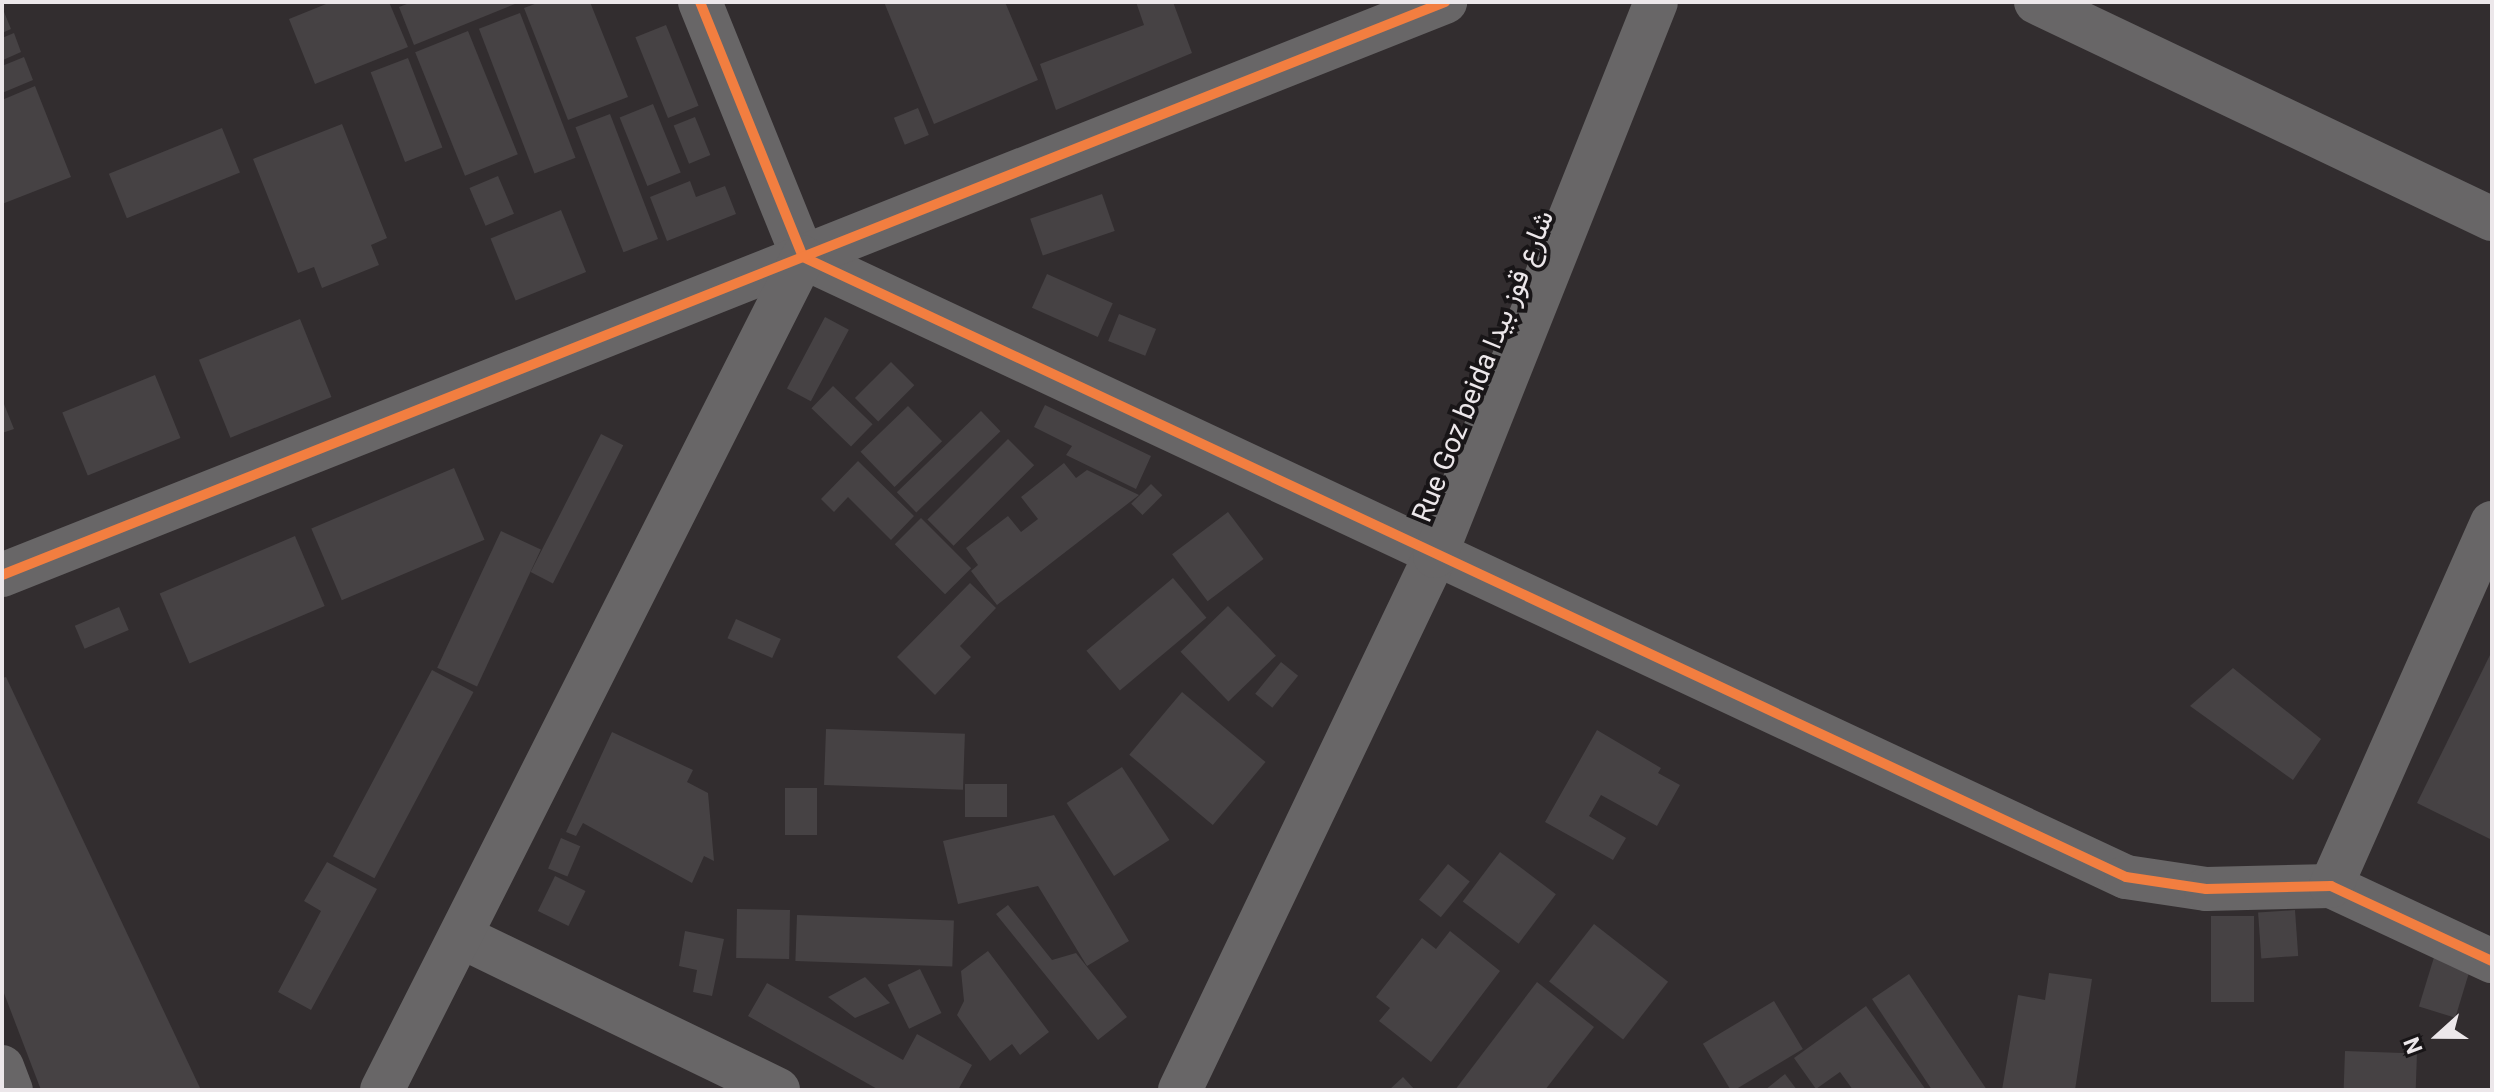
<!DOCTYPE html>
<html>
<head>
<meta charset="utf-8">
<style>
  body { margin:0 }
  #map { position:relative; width:2494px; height:1092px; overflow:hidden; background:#322d2f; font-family:Georgia,Vazirmatn,serif }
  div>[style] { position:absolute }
  .building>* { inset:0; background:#464244; transform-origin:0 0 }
  .minor>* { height:44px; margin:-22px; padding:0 22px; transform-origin:22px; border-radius:22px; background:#686667 }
  .cycleway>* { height:10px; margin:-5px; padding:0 5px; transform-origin:5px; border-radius:5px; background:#f27e40 }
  span { translate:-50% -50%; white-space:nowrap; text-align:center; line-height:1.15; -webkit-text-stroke:8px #181517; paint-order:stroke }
  .street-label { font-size:28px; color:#ece7ea }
  .frame { position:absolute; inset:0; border:4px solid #ece7ea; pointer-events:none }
  .north { position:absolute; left:2398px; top:996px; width:80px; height:80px; -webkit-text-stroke:6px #181517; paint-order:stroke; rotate:249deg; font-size:22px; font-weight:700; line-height:32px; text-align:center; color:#ece7ea }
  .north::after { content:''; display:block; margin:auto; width:28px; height:36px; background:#ece7ea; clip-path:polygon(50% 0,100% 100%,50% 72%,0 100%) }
</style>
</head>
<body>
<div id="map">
  <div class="building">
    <i style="clip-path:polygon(331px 2px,389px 2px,408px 47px,315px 84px,289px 19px)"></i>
    <i style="clip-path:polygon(412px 2px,520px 2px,414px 45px,399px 7px)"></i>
    <i style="clip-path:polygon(540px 2px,590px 2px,628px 97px,568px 120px,524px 8px)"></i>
    <i style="clip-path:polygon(884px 2px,1005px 2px,1038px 80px,934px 124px)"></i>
    <i style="clip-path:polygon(1136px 2px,1173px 2px,1192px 53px,1056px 110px,1040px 64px,1144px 25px)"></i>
    <i style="clip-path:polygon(2px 7px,11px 29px,2px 33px)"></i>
    <i style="left:520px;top:13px;width:155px;height:44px;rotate:69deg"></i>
    <i style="left:666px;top:25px;width:87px;height:33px;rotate:68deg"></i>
    <i style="left:468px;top:31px;width:133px;height:57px;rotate:68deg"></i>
    <i style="clip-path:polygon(14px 33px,21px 52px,3px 60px,2px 38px)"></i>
    <i style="clip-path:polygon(24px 57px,33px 80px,2px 93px,2px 66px)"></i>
    <i style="left:408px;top:58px;width:96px;height:40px;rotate:69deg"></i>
    <i style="clip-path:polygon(35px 86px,71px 177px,2px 204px,2px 100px)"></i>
    <i style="left:653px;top:104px;width:74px;height:36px;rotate:68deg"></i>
    <i style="left:918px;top:108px;width:29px;height:26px;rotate:68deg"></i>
    <i style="left:610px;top:114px;width:134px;height:37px;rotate:69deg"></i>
    <i style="left:695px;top:117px;width:41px;height:23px;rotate:68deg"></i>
    <i style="clip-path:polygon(342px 124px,387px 238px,371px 245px,379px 265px,322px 288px,314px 267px,298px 273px,253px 159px)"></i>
    <i style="left:222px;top:128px;width:48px;height:122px;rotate:68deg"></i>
    <i style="left:498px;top:176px;width:41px;height:31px;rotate:67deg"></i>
    <i style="clip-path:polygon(690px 181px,696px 197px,725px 186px,736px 214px,667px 241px,650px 197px)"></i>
    <i style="left:1102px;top:194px;width:39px;height:76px;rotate:71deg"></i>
    <i style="left:561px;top:210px;width:67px;height:76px;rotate:68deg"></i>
    <i style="left:1047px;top:274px;width:72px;height:37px;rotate:24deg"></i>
    <i style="left:1119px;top:314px;width:40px;height:29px;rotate:22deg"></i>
    <i style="left:825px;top:317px;width:27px;height:81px;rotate:28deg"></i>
    <i style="left:300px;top:319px;width:84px;height:109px;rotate:68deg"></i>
    <i style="left:891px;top:362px;width:33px;height:51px;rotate:45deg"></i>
    <i style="left:155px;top:375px;width:68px;height:100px;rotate:68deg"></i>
    <i style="left:833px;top:386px;width:55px;height:31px;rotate:44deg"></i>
    <i style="clip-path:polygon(2px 399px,14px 429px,2px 433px)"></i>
    <i style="clip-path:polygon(1045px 405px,1151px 456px,1136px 489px,1066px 455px,1072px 446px,1034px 427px)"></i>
    <i style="left:908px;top:406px;width:49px;height:66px;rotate:46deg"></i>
    <i style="left:981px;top:411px;width:28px;height:117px;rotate:46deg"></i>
    <i style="left:601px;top:434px;width:25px;height:155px;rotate:27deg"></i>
    <i style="left:1008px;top:439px;width:37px;height:114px;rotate:45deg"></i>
    <i style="clip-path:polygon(858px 461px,914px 516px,891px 540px,848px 497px,834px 512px,821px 499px)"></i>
    <i style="clip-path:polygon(1064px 463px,1076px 478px,1087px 470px,1139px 495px,997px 605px,971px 571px,978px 565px,966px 548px,1008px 516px,1021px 532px,1038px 519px,1021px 497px)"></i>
    <i style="left:454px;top:468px;width:78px;height:155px;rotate:67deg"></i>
    <i style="left:1151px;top:484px;width:16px;height:28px;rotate:45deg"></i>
    <i style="left:1228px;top:512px;width:59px;height:70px;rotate:53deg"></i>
    <i style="left:921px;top:518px;width:71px;height:37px;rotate:45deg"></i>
    <i style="left:501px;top:531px;width:44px;height:151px;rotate:25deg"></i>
    <i style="left:295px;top:536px;width:76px;height:147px;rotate:67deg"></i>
    <i style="left:1173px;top:578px;width:52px;height:113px;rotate:50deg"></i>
    <i style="clip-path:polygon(970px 583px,996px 608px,960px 646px,971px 657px,935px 695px,897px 657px)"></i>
    <i style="left:1228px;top:606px;width:69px;height:66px;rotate:46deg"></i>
    <i style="left:119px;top:607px;width:25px;height:48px;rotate:67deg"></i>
    <i style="left:736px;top:619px;width:49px;height:21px;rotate:24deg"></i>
    <i style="clip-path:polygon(2492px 651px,2492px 840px,2417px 803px)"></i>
    <i style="left:1281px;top:662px;width:22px;height:41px;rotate:39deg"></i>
    <i style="clip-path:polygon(2233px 668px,2321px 739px,2293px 780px,2190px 706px)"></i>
    <i style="left:432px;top:670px;width:47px;height:211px;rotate:28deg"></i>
    <i style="clip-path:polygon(6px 677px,201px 1090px,41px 1090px,2px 988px,2px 678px)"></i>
    <i style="left:1182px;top:692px;width:109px;height:82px;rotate:40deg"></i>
    <i style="left:826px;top:729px;width:139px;height:56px;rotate:2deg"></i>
    <i style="clip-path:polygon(1597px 730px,1661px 768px,1658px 773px,1680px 785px,1657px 826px,1601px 795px,1589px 816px,1626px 838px,1613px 860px,1545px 822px)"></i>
    <i style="clip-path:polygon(612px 732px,693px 770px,687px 782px,708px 793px,714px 861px,704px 856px,692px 883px,583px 823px,576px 836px,566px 832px)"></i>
    <i style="left:1122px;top:767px;width:87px;height:66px;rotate:57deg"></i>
    <i style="left:965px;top:784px;width:42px;height:33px"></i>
    <i style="left:817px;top:788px;width:47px;height:32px;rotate:90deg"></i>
    <i style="clip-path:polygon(1054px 815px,1129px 941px,1087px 966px,1038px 886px,958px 904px,943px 841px)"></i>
    <i style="left:561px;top:838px;width:21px;height:33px;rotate:23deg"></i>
    <i style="left:1500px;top:852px;width:70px;height:62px;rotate:37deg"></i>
    <i style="clip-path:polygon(327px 862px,377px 889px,311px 1010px,278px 992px,321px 911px,304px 901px)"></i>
    <i style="left:1448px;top:864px;width:28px;height:46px;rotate:39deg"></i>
    <i style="left:555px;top:876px;width:34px;height:39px;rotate:26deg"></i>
    <i style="clip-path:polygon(1008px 905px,1052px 960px,1076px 953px,1127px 1017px,1098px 1040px,996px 914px)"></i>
    <i style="left:737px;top:909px;width:53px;height:49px;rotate:1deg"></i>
    <i style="left:2295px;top:910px;width:46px;height:37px;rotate:86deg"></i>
    <i style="left:797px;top:915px;width:157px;height:46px;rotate:2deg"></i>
    <i style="left:2211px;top:916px;width:43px;height:86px"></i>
    <i style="left:1594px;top:924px;width:94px;height:73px;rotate:38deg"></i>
    <i style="clip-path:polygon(685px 931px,724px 939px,712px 996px,693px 992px,697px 970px,679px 966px)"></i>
    <i style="clip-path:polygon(1450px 931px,1500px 971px,1431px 1062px,1379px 1021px,1390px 1008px,1376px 997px,1422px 938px,1436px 949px)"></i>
    <i style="clip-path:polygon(988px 951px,1049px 1032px,1020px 1055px,1012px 1044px,990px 1061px,957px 1015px,964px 1001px,961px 971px)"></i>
    <i style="left:2435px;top:954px;width:38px;height:55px;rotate:17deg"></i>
    <i style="left:920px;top:969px;width:49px;height:36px;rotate:64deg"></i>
    <i style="clip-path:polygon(2049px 973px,2092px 979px,2075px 1090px,2002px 1090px,2018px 995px,2045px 1000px)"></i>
    <i style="clip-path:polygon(1909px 974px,1987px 1090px,1932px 1090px,1872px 999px)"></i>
    <i style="clip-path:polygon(865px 977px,890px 1003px,855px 1018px,828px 997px)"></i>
    <i style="clip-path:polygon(1537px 982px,1594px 1027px,1545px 1090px,1455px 1090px)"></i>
    <i style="clip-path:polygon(767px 983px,903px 1060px,917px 1034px,972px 1065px,958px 1090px,879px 1090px,748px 1016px)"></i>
    <i style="left:1774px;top:1001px;width:56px;height:83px;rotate:59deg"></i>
    <i style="clip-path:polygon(1866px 1006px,1926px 1090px,1853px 1090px,1840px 1072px,1816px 1089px,1794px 1058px)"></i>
    <i style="left:2345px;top:1051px;width:72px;height:39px;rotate:2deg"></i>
    <i style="clip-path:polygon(1785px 1074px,1797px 1090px,1765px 1090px)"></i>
    <i style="clip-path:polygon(1403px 1077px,1415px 1090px,1389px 1090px)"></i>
  </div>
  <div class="minor">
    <i style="left:700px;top:2px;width:275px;rotate:68deg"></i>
    <i style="left:803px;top:257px;width:1461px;rotate:25.11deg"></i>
    <i style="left:2126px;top:877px;width:81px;rotate:8.5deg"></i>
    <i style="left:2206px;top:889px;width:125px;rotate:-1.4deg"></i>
    <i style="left:2331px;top:886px;width:178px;rotate:25deg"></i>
    <i style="left:2036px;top:2px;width:505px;rotate:25.45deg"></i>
    <i style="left:2px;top:575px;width:1553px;rotate:-21.66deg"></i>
    <i style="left:2331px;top:886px;width:397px;rotate:-66.1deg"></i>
    <i style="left:462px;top:937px;width:351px;rotate:25.8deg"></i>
    <i style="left:2px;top:1067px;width:25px;rotate:69deg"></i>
    <i style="left:382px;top:1090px;width:933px;rotate:-63.19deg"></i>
    <i style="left:1180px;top:1090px;width:592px;rotate:-64.47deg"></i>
    <i style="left:1435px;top:556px;width:596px;rotate:-68.25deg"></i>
  </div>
  <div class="cycleway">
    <i style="left:700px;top:2px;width:275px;rotate:68deg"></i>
    <i style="left:803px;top:257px;width:1461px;rotate:25.11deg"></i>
    <i style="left:2126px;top:877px;width:81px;rotate:8.5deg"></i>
    <i style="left:2206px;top:889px;width:125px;rotate:-1.4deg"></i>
    <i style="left:2331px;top:886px;width:178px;rotate:25deg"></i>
    <i style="left:2px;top:575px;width:1553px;rotate:-21.66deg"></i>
  </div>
  <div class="street-label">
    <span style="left:1485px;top:367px;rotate:-68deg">Rue Goz beida شارع قوز بيدا</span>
  </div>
  <div class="frame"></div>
  <div class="north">N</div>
</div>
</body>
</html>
